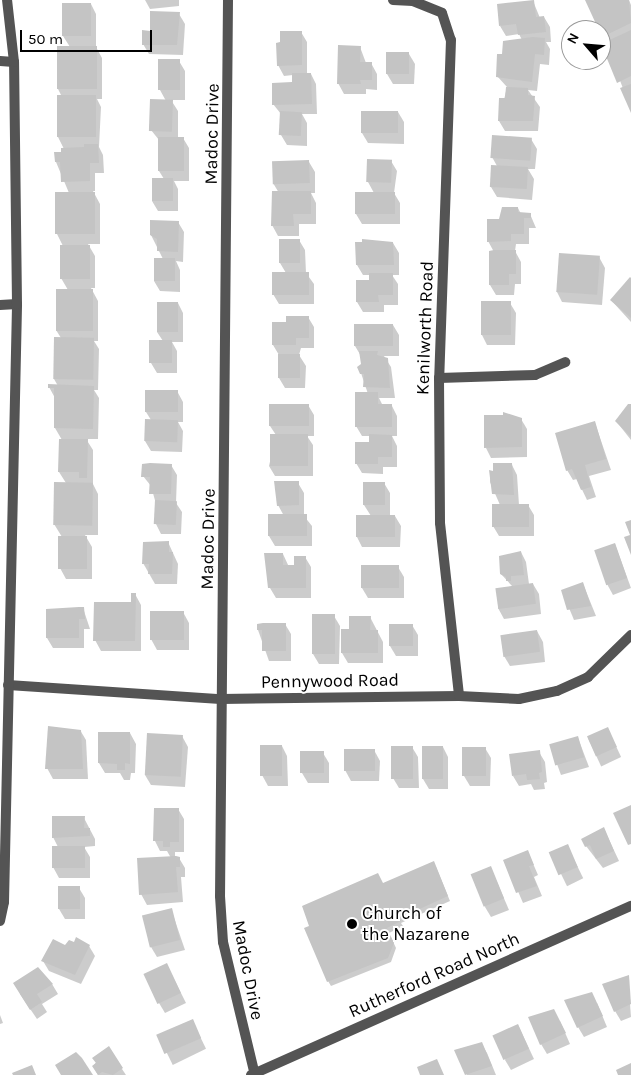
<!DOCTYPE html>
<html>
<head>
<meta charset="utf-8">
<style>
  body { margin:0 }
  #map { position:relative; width:631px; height:1075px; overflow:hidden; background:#fff; font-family:Karla,sans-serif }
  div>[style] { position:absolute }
  .shadow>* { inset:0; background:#0003; transform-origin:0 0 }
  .building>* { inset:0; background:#c4c4c4; transform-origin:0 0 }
  .minor>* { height:10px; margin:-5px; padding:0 5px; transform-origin:5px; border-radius:5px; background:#545454 }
  .tertiary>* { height:10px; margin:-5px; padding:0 5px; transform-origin:5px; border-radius:5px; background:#545454 }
  .dots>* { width:14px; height:14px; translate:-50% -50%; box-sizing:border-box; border:2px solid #fff; border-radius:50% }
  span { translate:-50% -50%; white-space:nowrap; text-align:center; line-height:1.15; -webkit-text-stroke:4px #fff; paint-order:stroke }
  .street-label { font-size:18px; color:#000 }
  .poi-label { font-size:18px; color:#000 }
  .left { translate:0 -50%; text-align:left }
  .north { position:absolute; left:561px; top:20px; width:50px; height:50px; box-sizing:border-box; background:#fff; border:1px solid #999; border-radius:50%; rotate:297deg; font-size:14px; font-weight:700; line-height:20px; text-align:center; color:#000 }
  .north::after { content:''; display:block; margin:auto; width:18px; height:22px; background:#000; clip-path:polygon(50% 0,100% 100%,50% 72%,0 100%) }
  .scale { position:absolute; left:20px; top:30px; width:132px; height:22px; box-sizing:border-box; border:2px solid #000; border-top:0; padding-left:6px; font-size:15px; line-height:18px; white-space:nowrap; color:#000; -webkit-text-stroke:4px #fff; paint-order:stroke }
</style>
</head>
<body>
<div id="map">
  <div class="shadow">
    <i style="clip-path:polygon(145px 0,179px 0,179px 6px,150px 9px)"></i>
    <i style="clip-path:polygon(586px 0,629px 0,631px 5px,631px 110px,606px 43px)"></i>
    <i style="clip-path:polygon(533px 1px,540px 18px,544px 17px,550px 27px,551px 42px,546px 42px,550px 49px,549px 65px,540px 64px,537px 91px,528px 90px,540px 107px,538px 131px,505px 131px,499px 121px,507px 87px,497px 76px,503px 56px,522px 40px,519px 34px,506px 36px,500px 26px)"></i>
    <i style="clip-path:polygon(91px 4px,96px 14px,96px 47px,102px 58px,102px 99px,97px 99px,101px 107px,99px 147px,103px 155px,104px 173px,95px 173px,95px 191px,93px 191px,100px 204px,100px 244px,88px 244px,95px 256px,95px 288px,91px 288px,98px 301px,98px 341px,94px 341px,99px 349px,98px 390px,94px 390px,99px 398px,98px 439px,86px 439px,93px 450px,93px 484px,98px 494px,98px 535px,85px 535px,92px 547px,92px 579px,66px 579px,60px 568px,62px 537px,54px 524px,66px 483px,59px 472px,62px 440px,55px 428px,55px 398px,49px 387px,58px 386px,54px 379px,61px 338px,56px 330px,68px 290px,61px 278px,63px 246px,57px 234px,56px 194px,69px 193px,56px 162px,64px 149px,58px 137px,58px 96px,62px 97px,58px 89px,70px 47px,63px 36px)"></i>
    <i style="clip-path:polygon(179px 14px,185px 24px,183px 55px,149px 54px,143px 44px,151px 32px)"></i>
    <i style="clip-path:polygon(301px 32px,307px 42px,307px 74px,311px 74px,316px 84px,317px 114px,302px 114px,307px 123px,307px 146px,287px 145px,281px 135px,281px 114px,273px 104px,293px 84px,293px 75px,284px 76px,278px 65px)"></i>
    <i style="clip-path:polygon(360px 47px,366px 63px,371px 63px,377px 74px,377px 90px,366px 89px,366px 94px,344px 94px,338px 83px)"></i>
    <i style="clip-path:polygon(409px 54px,415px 64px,414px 84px,393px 84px,387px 74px)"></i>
    <i style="clip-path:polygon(179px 61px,185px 71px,185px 100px,171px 100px,178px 111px,178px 138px,183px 138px,189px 148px,189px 181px,174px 181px,178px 189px,178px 211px,158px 211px,152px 201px,164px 179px,159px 171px,159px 140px,151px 130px,166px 101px,160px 90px)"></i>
    <i style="clip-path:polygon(362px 112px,398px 112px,404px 122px,404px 144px,368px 143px,362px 133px)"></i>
    <i style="clip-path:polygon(531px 139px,537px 149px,535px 169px,528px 169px,534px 179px,532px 200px,497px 197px,491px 187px,497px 166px,492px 157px)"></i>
    <i style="clip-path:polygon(391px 161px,397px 171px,394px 193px,400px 203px,400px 224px,362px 224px,356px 214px,374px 193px,368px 182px)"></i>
    <i style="clip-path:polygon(309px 162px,315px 172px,315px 193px,311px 193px,316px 203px,316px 224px,299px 224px,299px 236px,278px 236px,272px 225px,279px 193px,273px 183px)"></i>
    <i style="clip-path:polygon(518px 208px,521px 214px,530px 214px,536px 228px,529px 228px,529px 244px,516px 244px,515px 251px,521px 262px,521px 284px,515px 284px,514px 295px,496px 295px,490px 285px,494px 252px,488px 241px,500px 220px)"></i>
    <i style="clip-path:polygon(178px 222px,184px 232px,183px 262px,176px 261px,180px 270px,180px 292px,160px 291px,154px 281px,163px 259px,151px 235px)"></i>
    <i style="clip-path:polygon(299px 240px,305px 250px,306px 273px,314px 284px,314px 304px,279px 304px,273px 294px,286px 273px,280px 263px)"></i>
    <i style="clip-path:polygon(357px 243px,393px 243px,399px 253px,399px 275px,392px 275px,398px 284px,398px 305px,384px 305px,384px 312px,363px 312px,357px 302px,370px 281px,370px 275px,363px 275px,357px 265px)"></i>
    <i style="clip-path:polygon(599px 257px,605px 268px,602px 305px,562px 302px,557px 292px)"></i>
    <i style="clip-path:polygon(631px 279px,631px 322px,611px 300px)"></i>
    <i style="clip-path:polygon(178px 303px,183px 313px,183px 342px,172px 342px,177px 351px,177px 373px,157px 373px,151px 363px,163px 341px,157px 332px)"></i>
    <i style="clip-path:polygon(510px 303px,516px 313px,515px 345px,487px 345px,482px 335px)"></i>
    <i style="clip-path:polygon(308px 317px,314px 327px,314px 348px,301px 348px,299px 355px,306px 366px,305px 388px,285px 388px,279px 378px,279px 355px,273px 345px,287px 324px)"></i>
    <i style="clip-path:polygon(393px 325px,399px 335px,399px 356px,384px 356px,391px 367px,395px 398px,379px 398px,383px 406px,392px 406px,397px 416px,397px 436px,392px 436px,397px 446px,397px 467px,383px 467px,383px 474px,362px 473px,356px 463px,370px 443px,370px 436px,362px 436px,356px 426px,368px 394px,361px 373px,361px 356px,355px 346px)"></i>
    <i style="clip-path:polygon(177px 391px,183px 402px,183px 422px,178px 422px,183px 431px,182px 452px,151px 451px,145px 441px,151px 420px,146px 412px)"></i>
    <i style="clip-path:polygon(308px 405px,314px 415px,314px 436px,307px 436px,313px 445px,313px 476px,275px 476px,269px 466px,276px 435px,270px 426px)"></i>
    <i style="clip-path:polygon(631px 405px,631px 440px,616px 421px)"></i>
    <i style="clip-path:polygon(521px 419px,527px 429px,527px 457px,491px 458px,486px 448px)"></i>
    <i style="clip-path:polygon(595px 423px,611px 470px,589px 476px,596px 497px,587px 500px,577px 479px,573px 480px,567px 470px)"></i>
    <i style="clip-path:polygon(171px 465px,177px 475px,176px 503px,182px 512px,181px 534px,161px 534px,156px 524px,156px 504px,151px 486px,143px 476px)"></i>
    <i style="clip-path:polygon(512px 465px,517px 475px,519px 505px,528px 505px,534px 515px,534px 536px,499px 536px,493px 526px,500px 505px,490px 482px,490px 472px)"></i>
    <i style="clip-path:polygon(298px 483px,304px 493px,304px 516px,312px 526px,312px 546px,275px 546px,269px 536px,269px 516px,284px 516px,278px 505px)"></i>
    <i style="clip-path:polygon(364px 483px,384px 483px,390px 493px,390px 516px,395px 516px,401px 526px,400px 547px,362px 547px,357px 537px,371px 516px,364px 505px)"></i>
    <i style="clip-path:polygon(168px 542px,178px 564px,177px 584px,155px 584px,143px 563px)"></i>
    <i style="clip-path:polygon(615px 544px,631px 588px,613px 595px,607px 584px)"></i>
    <i style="clip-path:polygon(521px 552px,526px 562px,529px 584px,533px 584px,539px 594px,541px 614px,504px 619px,498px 608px,512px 586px,501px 574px)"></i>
    <i style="clip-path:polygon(266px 554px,283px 554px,289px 567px,295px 567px,305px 557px,311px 567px,311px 598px,276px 598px,270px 588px)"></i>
    <i style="clip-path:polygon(398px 567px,404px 577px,404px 598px,368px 598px,362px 588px)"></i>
    <i style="clip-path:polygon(583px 584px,596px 616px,574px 620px,562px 591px)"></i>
    <i style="clip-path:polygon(135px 594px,141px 605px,141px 651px,101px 651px,95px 640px,132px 603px)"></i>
    <i style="clip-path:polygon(83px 608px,90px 629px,84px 629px,84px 648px,53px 648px,47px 638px)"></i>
    <i style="clip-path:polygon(183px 612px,189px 623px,189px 650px,157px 650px,151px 639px)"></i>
    <i style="clip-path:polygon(334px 616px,340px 626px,339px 664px,319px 664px,313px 654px)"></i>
    <i style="clip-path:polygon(370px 617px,383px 642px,383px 663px,348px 663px,342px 653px,350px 630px)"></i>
    <i style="clip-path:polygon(285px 624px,291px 634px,291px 661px,269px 661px,258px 630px)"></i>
    <i style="clip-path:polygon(412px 625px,418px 635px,418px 656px,396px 656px,390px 646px)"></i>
    <i style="clip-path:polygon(537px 631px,543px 642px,545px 662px,510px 666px,504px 656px)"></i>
    <i style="left:608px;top:729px;width:31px;height:22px;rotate:65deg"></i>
    <i style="clip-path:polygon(80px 730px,86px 740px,88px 779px,53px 779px,47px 768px)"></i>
    <i style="clip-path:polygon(130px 733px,136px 744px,135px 773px,131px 773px,130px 780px,124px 780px,120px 773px,105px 773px,99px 763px,99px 734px)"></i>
    <i style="clip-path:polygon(182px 736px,188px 747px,185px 787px,151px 785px,145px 775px)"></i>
    <i style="clip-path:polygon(578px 738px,589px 767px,561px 775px,550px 745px)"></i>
    <i style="clip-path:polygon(282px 746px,287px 756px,288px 786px,268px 786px,262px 775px)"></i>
    <i style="clip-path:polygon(412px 747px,418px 757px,419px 788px,399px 788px,393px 778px)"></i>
    <i style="clip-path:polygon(423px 747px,443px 747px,448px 757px,448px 789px,429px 789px,423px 779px)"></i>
    <i style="clip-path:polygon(485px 748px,491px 758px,490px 786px,470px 786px,464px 776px)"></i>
    <i style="clip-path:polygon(374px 750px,380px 761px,379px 781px,351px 781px,345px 770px)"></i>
    <i style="clip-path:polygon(539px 752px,545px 762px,547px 782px,544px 783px,545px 789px,534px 790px,531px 784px,519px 786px,513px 776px)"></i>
    <i style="clip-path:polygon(323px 753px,329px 763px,329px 783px,308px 783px,302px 773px)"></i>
    <i style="clip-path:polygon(178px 809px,184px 819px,184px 852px,175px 852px,175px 858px,179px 858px,185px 868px,185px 877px,181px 877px,183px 902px,147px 905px,141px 894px,171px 858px,167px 851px,160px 851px,155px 841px)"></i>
    <i style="clip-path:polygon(84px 818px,95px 839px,95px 846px,84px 847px,90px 857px,90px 878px,59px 878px,53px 867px,58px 847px,53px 837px)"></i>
    <i style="clip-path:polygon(604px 829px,619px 861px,603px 868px,586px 846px)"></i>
    <i style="left:567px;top:845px;width:37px;height:18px;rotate:64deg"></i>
    <i style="clip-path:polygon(528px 852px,538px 875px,534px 877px,542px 896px,523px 903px,505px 861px)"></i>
    <i style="clip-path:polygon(436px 867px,450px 901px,401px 923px,403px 926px,389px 933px,396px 948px,391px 962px,331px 986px,328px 981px,383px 885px)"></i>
    <i style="clip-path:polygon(491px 868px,509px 910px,491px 917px,485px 907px)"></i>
    <i style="clip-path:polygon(79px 888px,85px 898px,85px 919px,65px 919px,59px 909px)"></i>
    <i style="clip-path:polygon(171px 909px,185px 950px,157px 957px,151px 947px)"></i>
    <i style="clip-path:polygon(89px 946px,95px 956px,81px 984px,49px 971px,43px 961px,65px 947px)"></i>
    <i style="clip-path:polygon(172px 975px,186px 1003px,165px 1013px,159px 1003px)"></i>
    <i style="clip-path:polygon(628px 977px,631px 1017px,621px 1021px,615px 1011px)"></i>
    <i style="clip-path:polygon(52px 984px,58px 994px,42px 1004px,47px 1012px,37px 1019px,20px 994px)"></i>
    <i style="clip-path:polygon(597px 1003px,607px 1027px,584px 1037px,578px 1027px)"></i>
    <i style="clip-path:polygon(0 1015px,3px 1023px,0 1024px)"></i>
    <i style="left:192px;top:1020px;width:32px;height:37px;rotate:64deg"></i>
    <i style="clip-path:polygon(560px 1021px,570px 1044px,547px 1054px,541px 1044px)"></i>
    <i style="clip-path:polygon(518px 1025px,534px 1059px,511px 1070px,505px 1060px)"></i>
    <i style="clip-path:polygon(481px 1043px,487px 1053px,496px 1075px,467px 1075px,456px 1050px)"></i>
    <i style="clip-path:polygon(108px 1048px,126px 1075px,98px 1075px,93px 1066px)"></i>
  </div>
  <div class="building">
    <i style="clip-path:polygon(534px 0,536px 17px,544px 16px,546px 32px,518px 35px,516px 24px,499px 26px,497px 4px)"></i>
    <i style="clip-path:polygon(585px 0,629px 0,631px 23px,602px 37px)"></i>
    <i style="left:62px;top:3px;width:29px;height:33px"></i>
    <i style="clip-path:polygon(150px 11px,180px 12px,177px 45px,142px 45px,142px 30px,150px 31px)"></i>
    <i style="clip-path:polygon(631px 30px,631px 76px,617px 83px,601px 44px)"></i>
    <i style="clip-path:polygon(280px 31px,302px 31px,302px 65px,277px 66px,276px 43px,280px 42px)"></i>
    <i style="clip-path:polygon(533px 37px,545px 38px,544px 55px,535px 54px,532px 82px,496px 77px,497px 54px,502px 54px,503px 41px)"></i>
    <i style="clip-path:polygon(338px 45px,361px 46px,360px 62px,372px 62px,372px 80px,360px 80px,361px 84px,337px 84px)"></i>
    <i style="left:57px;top:46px;width:40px;height:43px"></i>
    <i style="left:386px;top:52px;width:23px;height:22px"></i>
    <i style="left:158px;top:59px;width:22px;height:31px"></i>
    <i style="clip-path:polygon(292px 73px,311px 73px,312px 104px,272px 105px,272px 83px,292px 82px)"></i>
    <i style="clip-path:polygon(631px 84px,631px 113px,620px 88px)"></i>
    <i style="clip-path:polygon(506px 87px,528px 88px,528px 95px,535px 96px,533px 121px,498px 121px,499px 98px,505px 98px)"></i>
    <i style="left:57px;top:95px;width:39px;height:42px"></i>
    <i style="left:150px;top:99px;width:23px;height:32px;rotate:2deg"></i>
    <i style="left:280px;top:111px;width:22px;height:24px;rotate:3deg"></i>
    <i style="left:361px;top:111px;width:37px;height:22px"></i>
    <i style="left:492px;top:135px;width:40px;height:23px;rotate:4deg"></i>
    <i style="left:158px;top:137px;width:26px;height:34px"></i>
    <i style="clip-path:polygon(84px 144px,98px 144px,99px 163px,90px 163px,90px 181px,61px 182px,60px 162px,55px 162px,54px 152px,61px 152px,61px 148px,84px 147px)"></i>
    <i style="left:367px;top:159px;width:25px;height:23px;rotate:2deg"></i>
    <i style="left:309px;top:160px;width:23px;height:37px;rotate:88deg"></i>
    <i style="left:491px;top:165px;width:37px;height:22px;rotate:3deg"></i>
    <i style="left:152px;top:178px;width:21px;height:23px"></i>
    <i style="clip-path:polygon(272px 191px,311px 191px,311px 214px,293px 214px,294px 226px,271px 226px)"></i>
    <i style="left:55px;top:192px;width:40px;height:42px"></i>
    <i style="left:355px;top:192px;width:40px;height:22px"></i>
    <i style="clip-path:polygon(502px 207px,518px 207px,518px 212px,531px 213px,531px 218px,524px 218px,524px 234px,511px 234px,511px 241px,487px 242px,487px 219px,499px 219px)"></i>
    <i style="clip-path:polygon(150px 220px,179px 221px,178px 252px,157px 251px,157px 239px,150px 235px)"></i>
    <i style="left:279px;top:239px;width:21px;height:24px"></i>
    <i style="clip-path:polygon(362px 239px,393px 242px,394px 265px,356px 265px,355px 242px,362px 242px)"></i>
    <i style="left:60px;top:245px;width:30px;height:34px"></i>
    <i style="clip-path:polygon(494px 250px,516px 250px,516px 274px,509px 274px,509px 285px,489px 285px,489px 251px)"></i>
    <i style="left:559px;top:253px;width:41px;height:39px;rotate:4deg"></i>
    <i style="left:154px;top:258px;width:21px;height:23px"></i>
    <i style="left:272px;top:272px;width:37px;height:23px"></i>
    <i style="clip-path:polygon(369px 273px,393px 273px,393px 295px,378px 295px,379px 302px,356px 302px,356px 280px,369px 280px)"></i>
    <i style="clip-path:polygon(630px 277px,631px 278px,631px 318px,610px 300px)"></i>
    <i style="left:56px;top:289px;width:37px;height:42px"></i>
    <i style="left:481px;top:301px;width:30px;height:34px"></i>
    <i style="left:157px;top:302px;width:21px;height:30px"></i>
    <i style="clip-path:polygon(286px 316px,309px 316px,309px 338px,296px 338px,296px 345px,272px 345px,272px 322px,286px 322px)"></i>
    <i style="left:354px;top:324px;width:39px;height:22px"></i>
    <i style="left:54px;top:337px;width:40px;height:42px;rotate:1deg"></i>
    <i style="left:149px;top:340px;width:23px;height:23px"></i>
    <i style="clip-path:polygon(359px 351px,378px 351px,377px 355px,388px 358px,390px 388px,363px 387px,364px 374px,360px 374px,357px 367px,361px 364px)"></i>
    <i style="left:278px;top:354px;width:22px;height:24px"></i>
    <i style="clip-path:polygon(48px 384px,94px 386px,93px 429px,54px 428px,54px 388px,48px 388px)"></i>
    <i style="left:145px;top:390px;width:33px;height:22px"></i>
    <i style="clip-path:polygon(355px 392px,378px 392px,378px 404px,392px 404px,392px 427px,355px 427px)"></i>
    <i style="left:269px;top:404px;width:40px;height:22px"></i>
    <i style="clip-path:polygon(628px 404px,631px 404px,631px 437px,615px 421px)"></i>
    <i style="clip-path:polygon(503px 412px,522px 418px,522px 447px,484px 448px,484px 415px,503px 415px)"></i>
    <i style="left:145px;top:419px;width:33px;height:22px;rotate:2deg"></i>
    <i style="clip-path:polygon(595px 421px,606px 459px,585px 465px,591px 487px,581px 490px,572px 469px,566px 471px,555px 433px)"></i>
    <i style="left:270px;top:434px;width:38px;height:32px"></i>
    <i style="clip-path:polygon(369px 434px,392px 435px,392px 457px,378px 457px,378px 464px,355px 464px,355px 442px,369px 442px)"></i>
    <i style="clip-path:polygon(59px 439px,88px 439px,87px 478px,79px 478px,79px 472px,58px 472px)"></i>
    <i style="clip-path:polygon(150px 463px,172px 464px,171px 494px,149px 494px,150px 477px,141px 477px,142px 464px)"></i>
    <i style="clip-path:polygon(493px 463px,512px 463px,514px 495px,492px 494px,489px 470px,493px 471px)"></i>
    <i style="clip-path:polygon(274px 481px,299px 481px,299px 505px,277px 506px)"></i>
    <i style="left:54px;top:482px;width:39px;height:43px;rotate:1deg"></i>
    <i style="left:363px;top:482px;width:22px;height:23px"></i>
    <i style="left:155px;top:500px;width:22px;height:24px;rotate:3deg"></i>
    <i style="left:492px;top:504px;width:37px;height:23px"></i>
    <i style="left:268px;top:514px;width:39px;height:22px"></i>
    <i style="left:356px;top:515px;width:39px;height:22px"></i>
    <i style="clip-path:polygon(631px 520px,631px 555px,624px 537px,630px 535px,625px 522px)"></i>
    <i style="left:58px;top:536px;width:29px;height:33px"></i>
    <i style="clip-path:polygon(169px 541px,169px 552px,173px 552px,172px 574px,148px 574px,149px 564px,142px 564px,143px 542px)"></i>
    <i style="left:615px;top:543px;width:37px;height:22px;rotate:71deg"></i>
    <i style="clip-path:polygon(521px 551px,524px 575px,511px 576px,511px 581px,506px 581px,506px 577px,500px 574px,499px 556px)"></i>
    <i style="clip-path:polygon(264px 553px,283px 553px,283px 565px,294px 565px,294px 556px,306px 556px,306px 588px,268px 588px)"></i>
    <i style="left:361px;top:565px;width:38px;height:23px"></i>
    <i style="clip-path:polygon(583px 582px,591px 606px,567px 610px,561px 590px)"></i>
    <i style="left:533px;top:583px;width:21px;height:38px;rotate:82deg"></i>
    <i style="clip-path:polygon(131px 593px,136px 593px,135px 641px,93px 641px,94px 602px,131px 602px)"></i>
    <i style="clip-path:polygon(79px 607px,84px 607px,85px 619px,79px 619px,79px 638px,46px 638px,46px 609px)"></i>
    <i style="left:150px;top:611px;width:34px;height:29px"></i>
    <i style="left:312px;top:614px;width:23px;height:40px"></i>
    <i style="clip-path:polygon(349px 616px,371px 616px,370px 630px,378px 630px,378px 653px,341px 653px,341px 629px,349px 629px)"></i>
    <i style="clip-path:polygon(263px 623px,286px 623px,286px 651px,262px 651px,262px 630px,257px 630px,257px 624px)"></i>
    <i style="left:389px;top:624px;width:24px;height:22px"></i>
    <i style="left:537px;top:630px;width:22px;height:37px;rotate:82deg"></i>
    <i style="clip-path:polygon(48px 726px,81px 730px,83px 769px,45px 769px)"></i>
    <i style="left:608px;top:727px;width:22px;height:23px;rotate:66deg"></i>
    <i style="clip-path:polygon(98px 732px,130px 732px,130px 764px,125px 763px,125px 770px,117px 770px,117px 764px,98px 763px)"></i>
    <i style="left:147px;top:733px;width:36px;height:42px;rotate:3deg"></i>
    <i style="left:578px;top:736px;width:22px;height:30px;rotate:74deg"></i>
    <i style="left:260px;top:745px;width:22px;height:31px"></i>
    <i style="left:391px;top:746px;width:22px;height:33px"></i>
    <i style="left:422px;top:746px;width:21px;height:33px"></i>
    <i style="left:462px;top:747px;width:24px;height:29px"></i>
    <i style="left:344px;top:749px;width:31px;height:22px"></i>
    <i style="clip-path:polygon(540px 750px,542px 772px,539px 773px,540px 779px,527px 780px,526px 774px,512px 776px,509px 754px)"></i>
    <i style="left:324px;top:751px;width:22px;height:24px;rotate:90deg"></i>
    <i style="clip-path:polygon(631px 805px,631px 844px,628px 845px,613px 813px)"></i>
    <i style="clip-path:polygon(154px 808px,179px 808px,179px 842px,170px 842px,170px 847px,163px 847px,163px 841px,153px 841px)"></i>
    <i style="clip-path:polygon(52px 816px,85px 816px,84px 828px,90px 828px,90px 836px,52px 838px)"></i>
    <i style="clip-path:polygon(604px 827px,614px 851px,596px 859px,590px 845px,585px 847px,581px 839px)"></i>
    <i style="left:568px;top:844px;width:25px;height:21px;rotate:67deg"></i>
    <i style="left:52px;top:846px;width:33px;height:22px"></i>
    <i style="clip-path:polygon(528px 850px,534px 865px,529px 866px,537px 886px,516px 893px,503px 860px)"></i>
    <i style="clip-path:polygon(176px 856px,180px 857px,180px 867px,176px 867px,178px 892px,139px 895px,137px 858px)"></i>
    <i style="clip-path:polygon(434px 861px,448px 896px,400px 918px,401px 921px,387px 928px,394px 943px,388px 958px,327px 982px,304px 928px,309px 926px,302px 906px,378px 873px,383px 883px)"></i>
    <i style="left:491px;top:866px;width:35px;height:22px;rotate:68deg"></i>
    <i style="left:58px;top:886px;width:22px;height:23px"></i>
    <i style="left:172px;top:908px;width:33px;height:31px;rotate:76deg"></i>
    <i style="clip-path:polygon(76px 937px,90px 945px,75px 975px,41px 961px,53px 939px,65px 945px,69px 940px,74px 942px)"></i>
    <i style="left:167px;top:963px;width:33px;height:26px;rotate:65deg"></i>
    <i style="clip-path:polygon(38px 967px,53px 984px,37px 994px,42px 1002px,30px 1010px,13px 983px)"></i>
    <i style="clip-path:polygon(629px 975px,631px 1004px,614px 1012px,602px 984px)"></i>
    <i style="clip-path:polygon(592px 992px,603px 1016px,577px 1028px,564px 1000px)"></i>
    <i style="clip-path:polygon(554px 1009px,566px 1033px,540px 1045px,528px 1017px)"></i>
    <i style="left:193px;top:1019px;width:21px;height:40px;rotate:67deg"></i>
    <i style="left:518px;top:1024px;width:27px;height:28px;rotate:66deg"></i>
    <i style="clip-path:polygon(482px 1042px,492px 1066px,465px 1075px,454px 1050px)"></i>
    <i style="clip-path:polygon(109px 1046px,123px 1068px,113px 1075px,102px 1072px,98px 1075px,92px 1066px,96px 1063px,92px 1058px)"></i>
    <i style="clip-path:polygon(76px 1052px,82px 1058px,93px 1075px,61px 1075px,55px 1065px)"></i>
    <i style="clip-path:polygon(437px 1059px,444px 1075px,420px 1075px,417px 1067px)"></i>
    <i style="clip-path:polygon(631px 1063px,631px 1075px,618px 1075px,616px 1070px)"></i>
    <i style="clip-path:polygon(32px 1065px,36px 1075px,13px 1075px,12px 1073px)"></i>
  </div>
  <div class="minor">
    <i style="left:228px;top:0;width:896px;rotate:90.51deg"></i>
    <i style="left:220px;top:896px;width:46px;rotate:86.3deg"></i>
    <i style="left:223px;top:942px;width:137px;rotate:76.5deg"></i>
    <i style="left:393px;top:0;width:20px;rotate:3deg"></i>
    <i style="left:413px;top:1px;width:31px;rotate:22deg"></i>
    <i style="left:442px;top:13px;width:28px;rotate:72deg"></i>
    <i style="left:451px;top:40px;width:338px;rotate:92deg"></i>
    <i style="left:439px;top:378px;width:145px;rotate:89.6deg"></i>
    <i style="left:440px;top:523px;width:174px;rotate:83.7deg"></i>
    <i style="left:0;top:61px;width:14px;rotate:4deg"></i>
    <i style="left:0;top:305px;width:17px;rotate:-3deg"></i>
    <i style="left:439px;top:378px;width:96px;rotate:-1.8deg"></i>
    <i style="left:535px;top:375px;width:33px;rotate:-23deg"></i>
    <i style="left:8px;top:685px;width:213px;rotate:3.8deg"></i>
    <i style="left:221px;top:699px;width:238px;rotate:-0.7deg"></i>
    <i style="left:459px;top:696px;width:60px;rotate:2.9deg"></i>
    <i style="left:519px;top:699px;width:39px;rotate:-12deg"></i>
    <i style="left:557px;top:691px;width:34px;rotate:-24deg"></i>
    <i style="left:588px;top:677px;width:60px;rotate:-44.3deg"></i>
    <i style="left:0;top:921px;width:19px;rotate:-78deg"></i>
    <i style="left:4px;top:902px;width:598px;rotate:-88.75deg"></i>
    <i style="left:17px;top:304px;width:242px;rotate:-90.7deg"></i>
    <i style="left:14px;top:62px;width:62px;rotate:-96.4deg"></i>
  </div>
  <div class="tertiary">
    <i style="left:251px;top:1075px;width:416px;rotate:-24deg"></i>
  </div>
  <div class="dots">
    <i style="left:352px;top:924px;background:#000"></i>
  </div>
  <div class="street-label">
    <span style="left:212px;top:134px;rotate:-89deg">Madoc Drive</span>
    <span style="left:425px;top:328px;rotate:-88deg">Kenilworth Road</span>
    <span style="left:208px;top:539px;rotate:-89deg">Madoc Drive</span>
    <span style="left:330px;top:681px;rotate:-1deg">Pennywood Road</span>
    <span style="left:248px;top:970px;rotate:79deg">Madoc Drive</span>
    <span style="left:434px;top:975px;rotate:-24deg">Rutherford Road North</span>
  </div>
  <div class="poi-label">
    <span class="left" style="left:362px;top:924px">Church of<br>the Nazarene</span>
  </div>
  <div class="north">N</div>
  <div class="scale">50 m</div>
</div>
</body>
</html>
